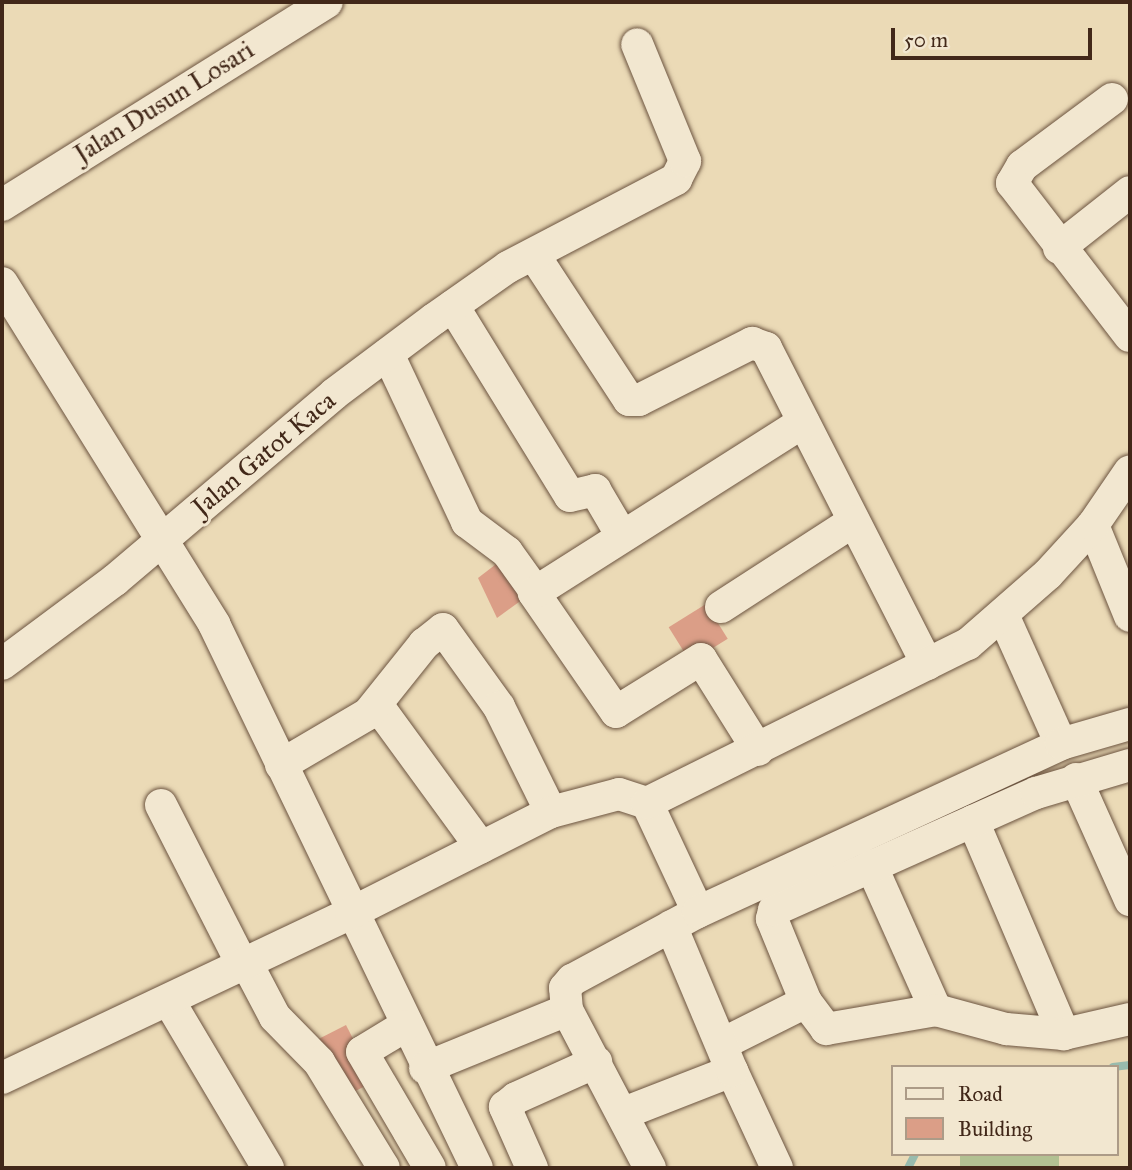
<!DOCTYPE html>
<html>
<head>
<meta charset="utf-8">
<style>
  body { margin:0 }
  #map { position:relative; width:1132px; height:1170px; overflow:hidden; background:#ebdab6; font-family:"IM FELL Great Primer",serif }
  div>[style] { position:absolute }
  .green>* { inset:0; background:#b2c192; transform-origin:0 0 }
  .stream>* { height:8px; margin:-4px; padding:0 4px; transform-origin:4px; border-radius:4px; background:#98bbad }
  .building>* { inset:0; background:#db9e87; transform-origin:0 0 }
  .roads { filter:drop-shadow(0 0 2px #6c5440) drop-shadow(0 0 2px #6c5440) }
  .minor>* { height:32px; margin:-16px; padding:0 16px; transform-origin:16px; border-radius:16px; background:#f2e7d0 }
  span { translate:-50% -50%; white-space:nowrap; text-align:center; line-height:1.15; -webkit-text-stroke:6px #f2e7d0; paint-order:stroke }
  .street-label { font-size:26px; color:#422819 }
  .frame { position:absolute; inset:0; border:4px solid #422819; pointer-events:none }
  .legend { position:absolute; left:891px; top:1065px; width:228px; height:91px; box-sizing:border-box; background:#f2e7d0; border:2px solid #ac9b87; margin:0; padding:9px 12px; list-style:none; font-size:21px; color:#422819 }
  .legend li { display:flex; align-items:center; gap:14px; height:35px }
  .legend b { width:35px; border:2px solid #ac9b87 }
  .scale { position:absolute; left:891px; top:28px; width:201px; height:32px; box-sizing:border-box; border:4px solid #422819; border-top:0; padding-left:9px; font-size:21px; line-height:24px; white-space:nowrap; color:#422819; -webkit-text-stroke:5px #f2e7d0; paint-order:stroke }
</style>
</head>
<body>
<div id="map">
  <div class="green">
    <i style="left:960px;top:1154px;width:99px;height:17px"></i>
  </div>
  <div class="stream">
    <i style="left:1113px;top:1067px;width:17px;rotate:-7deg"></i>
    <i style="left:908px;top:1168px;width:16px;rotate:-63deg"></i>
  </div>
  <div class="building">
    <i style="clip-path:polygon(504px 558px,530px 594px,497px 618px,478px 578px)"></i>
    <i style="left:706px;top:604px;width:41px;height:44px;rotate:58deg"></i>
    <i style="left:346px;top:1025px;width:63px;height:38px;rotate:63deg"></i>
  </div>
  <div class="roads">
    <div class="minor">
      <i style="left:1112px;top:99px;width:112px;rotate:143.3deg"></i>
      <i style="left:1022px;top:166px;width:20px;rotate:120deg"></i>
      <i style="left:1012px;top:183px;width:193px;rotate:52.4deg"></i>
      <i style="left:2px;top:205px;width:383px;rotate:-32deg"></i>
      <i style="left:1059px;top:248px;width:90px;rotate:-38.3deg"></i>
      <i style="left:534px;top:255px;width:173px;rotate:56.8deg"></i>
      <i style="left:629px;top:400px;width:10px"></i>
      <i style="left:639px;top:400px;width:127px;rotate:-26.8deg"></i>
      <i style="left:752px;top:343px;width:15px;rotate:20deg"></i>
      <i style="left:766px;top:348px;width:355px;rotate:63deg"></i>
      <i style="left:2px;top:283px;width:402px;rotate:58.1deg"></i>
      <i style="left:214px;top:624px;width:604px;rotate:64.2deg"></i>
      <i style="left:453px;top:306px;width:223px;rotate:58.4deg"></i>
      <i style="left:570px;top:496px;width:26px;rotate:-13deg"></i>
      <i style="left:595px;top:490px;width:53px;rotate:59.6deg"></i>
      <i style="left:388px;top:354px;width:186px;rotate:64.8deg"></i>
      <i style="left:467px;top:522px;width:50px;rotate:36.9deg"></i>
      <i style="left:507px;top:552px;width:48px;rotate:54.3deg"></i>
      <i style="left:1093px;top:525px;width:98px;rotate:67.9deg"></i>
      <i style="left:721px;top:607px;width:158px;rotate:-32.9deg"></i>
      <i style="left:1003px;top:615px;width:141px;rotate:65.8deg"></i>
      <i style="left:2px;top:664px;width:141px;rotate:-36.6deg"></i>
      <i style="left:115px;top:580px;width:287px;rotate:-40.3deg"></i>
      <i style="left:334px;top:394px;width:125px;rotate:-36.9deg"></i>
      <i style="left:434px;top:319px;width:90px;rotate:-35.1deg"></i>
      <i style="left:508px;top:267px;width:190px;rotate:-27.6deg"></i>
      <i style="left:676px;top:179px;width:20px;rotate:-63deg"></i>
      <i style="left:685px;top:161px;width:126px;rotate:-112.3deg"></i>
      <i style="left:378px;top:706px;width:175px;rotate:53.9deg"></i>
      <i style="left:758px;top:750px;width:107px;rotate:-122.1deg"></i>
      <i style="left:701px;top:659px;width:100px;rotate:148.1deg"></i>
      <i style="left:616px;top:712px;width:145px;rotate:-124.6deg"></i>
      <i style="left:534px;top:593px;width:319px;rotate:-32.4deg"></i>
      <i style="left:281px;top:765px;width:101px;rotate:-30.4deg"></i>
      <i style="left:368px;top:714px;width:90px;rotate:-51.3deg"></i>
      <i style="left:424px;top:644px;width:24px;rotate:-38deg"></i>
      <i style="left:443px;top:629px;width:96px;rotate:54.3deg"></i>
      <i style="left:499px;top:707px;width:117px;rotate:63.7deg"></i>
      <i style="left:1076px;top:779px;width:133px;rotate:65.9deg"></i>
      <i style="left:647px;top:803px;width:120px;rotate:64.9deg"></i>
      <i style="left:161px;top:805px;width:178px;rotate:63deg"></i>
      <i style="left:973px;top:821px;width:232px;rotate:66.9deg"></i>
      <i style="left:871px;top:865px;width:159px;rotate:65.9deg"></i>
      <i style="left:246px;top:962px;width:62px;rotate:62.2deg"></i>
      <i style="left:275px;top:1017px;width:63px;rotate:45.6deg"></i>
      <i style="left:319px;top:1062px;width:124px;rotate:58.5deg"></i>
      <i style="left:169px;top:1001px;width:194px;rotate:59.3deg"></i>
      <i style="left:806px;top:1002px;width:34px;rotate:53deg"></i>
      <i style="left:826px;top:1029px;width:112px;rotate:-9.8deg"></i>
      <i style="left:936px;top:1010px;width:73px;rotate:15.2deg"></i>
      <i style="left:1006px;top:1029px;width:58px;rotate:4.9deg"></i>
      <i style="left:1064px;top:1034px;width:68px;rotate:-12.8deg"></i>
      <i style="left:405px;top:1026px;width:50px;rotate:148.8deg"></i>
      <i style="left:362px;top:1052px;width:134px;rotate:59.6deg"></i>
      <i style="left:722px;top:1044px;width:94px;rotate:-26.6deg"></i>
      <i style="left:806px;top:1002px;width:90px;rotate:-112.3deg"></i>
      <i style="left:772px;top:919px;width:9px;rotate:-77deg"></i>
      <i style="left:774px;top:910px;width:287px;rotate:-24.1deg"></i>
      <i style="left:1036px;top:793px;width:98px;rotate:-16.6deg"></i>
      <i style="left:425px;top:1068px;width:153px;rotate:-22.2deg"></i>
      <i style="left:732px;top:1071px;width:107px;rotate:65.1deg"></i>
      <i style="left:2px;top:1078px;width:386px;rotate:-25.3deg"></i>
      <i style="left:351px;top:913px;width:224px;rotate:-26.8deg"></i>
      <i style="left:551px;top:812px;width:70px;rotate:-14.8deg"></i>
      <i style="left:619px;top:794px;width:29px;rotate:18deg"></i>
      <i style="left:647px;top:803px;width:358px;rotate:-26.4deg"></i>
      <i style="left:968px;top:644px;width:106px;rotate:-41.2deg"></i>
      <i style="left:1048px;top:574px;width:67px;rotate:-47.4deg"></i>
      <i style="left:1093px;top:525px;width:65px;rotate:-55.6deg"></i>
      <i style="left:624px;top:1113px;width:116px;rotate:-21.3deg"></i>
      <i style="left:732px;top:1071px;width:157px;rotate:-112.8deg"></i>
      <i style="left:532px;top:1168px;width:67px;rotate:-113.9deg"></i>
      <i style="left:505px;top:1107px;width:14px;rotate:-39deg"></i>
      <i style="left:516px;top:1098px;width:88px;rotate:-24.2deg"></i>
      <i style="left:650px;top:1168px;width:178px;rotate:-117.7deg"></i>
      <i style="left:567px;top:1010px;width:22px;rotate:-95deg"></i>
      <i style="left:565px;top:988px;width:11px;rotate:-49deg"></i>
      <i style="left:572px;top:980px;width:143px;rotate:-28.4deg"></i>
      <i style="left:698px;top:912px;width:400px;rotate:-24.8deg"></i>
      <i style="left:1061px;top:744px;width:72px;rotate:-16.2deg"></i>
    </div>
  </div>
  <div class="street-label">
    <span style="left:164px;top:102px;rotate:-32deg">Jalan Dusun Losari</span>
    <span style="left:264px;top:454px;rotate:-40deg">Jalan Gatot Kaca</span>
  </div>
  <div class="frame"></div>
  <ul class="legend">
  <li><b style="height:9px;background:#f2e7d0"></b>Road</li>
  <li><b style="height:19px;background:#db9e87"></b>Building</li>
  </ul>
  <div class="scale">50 m</div>
</div>
</body>
</html>
